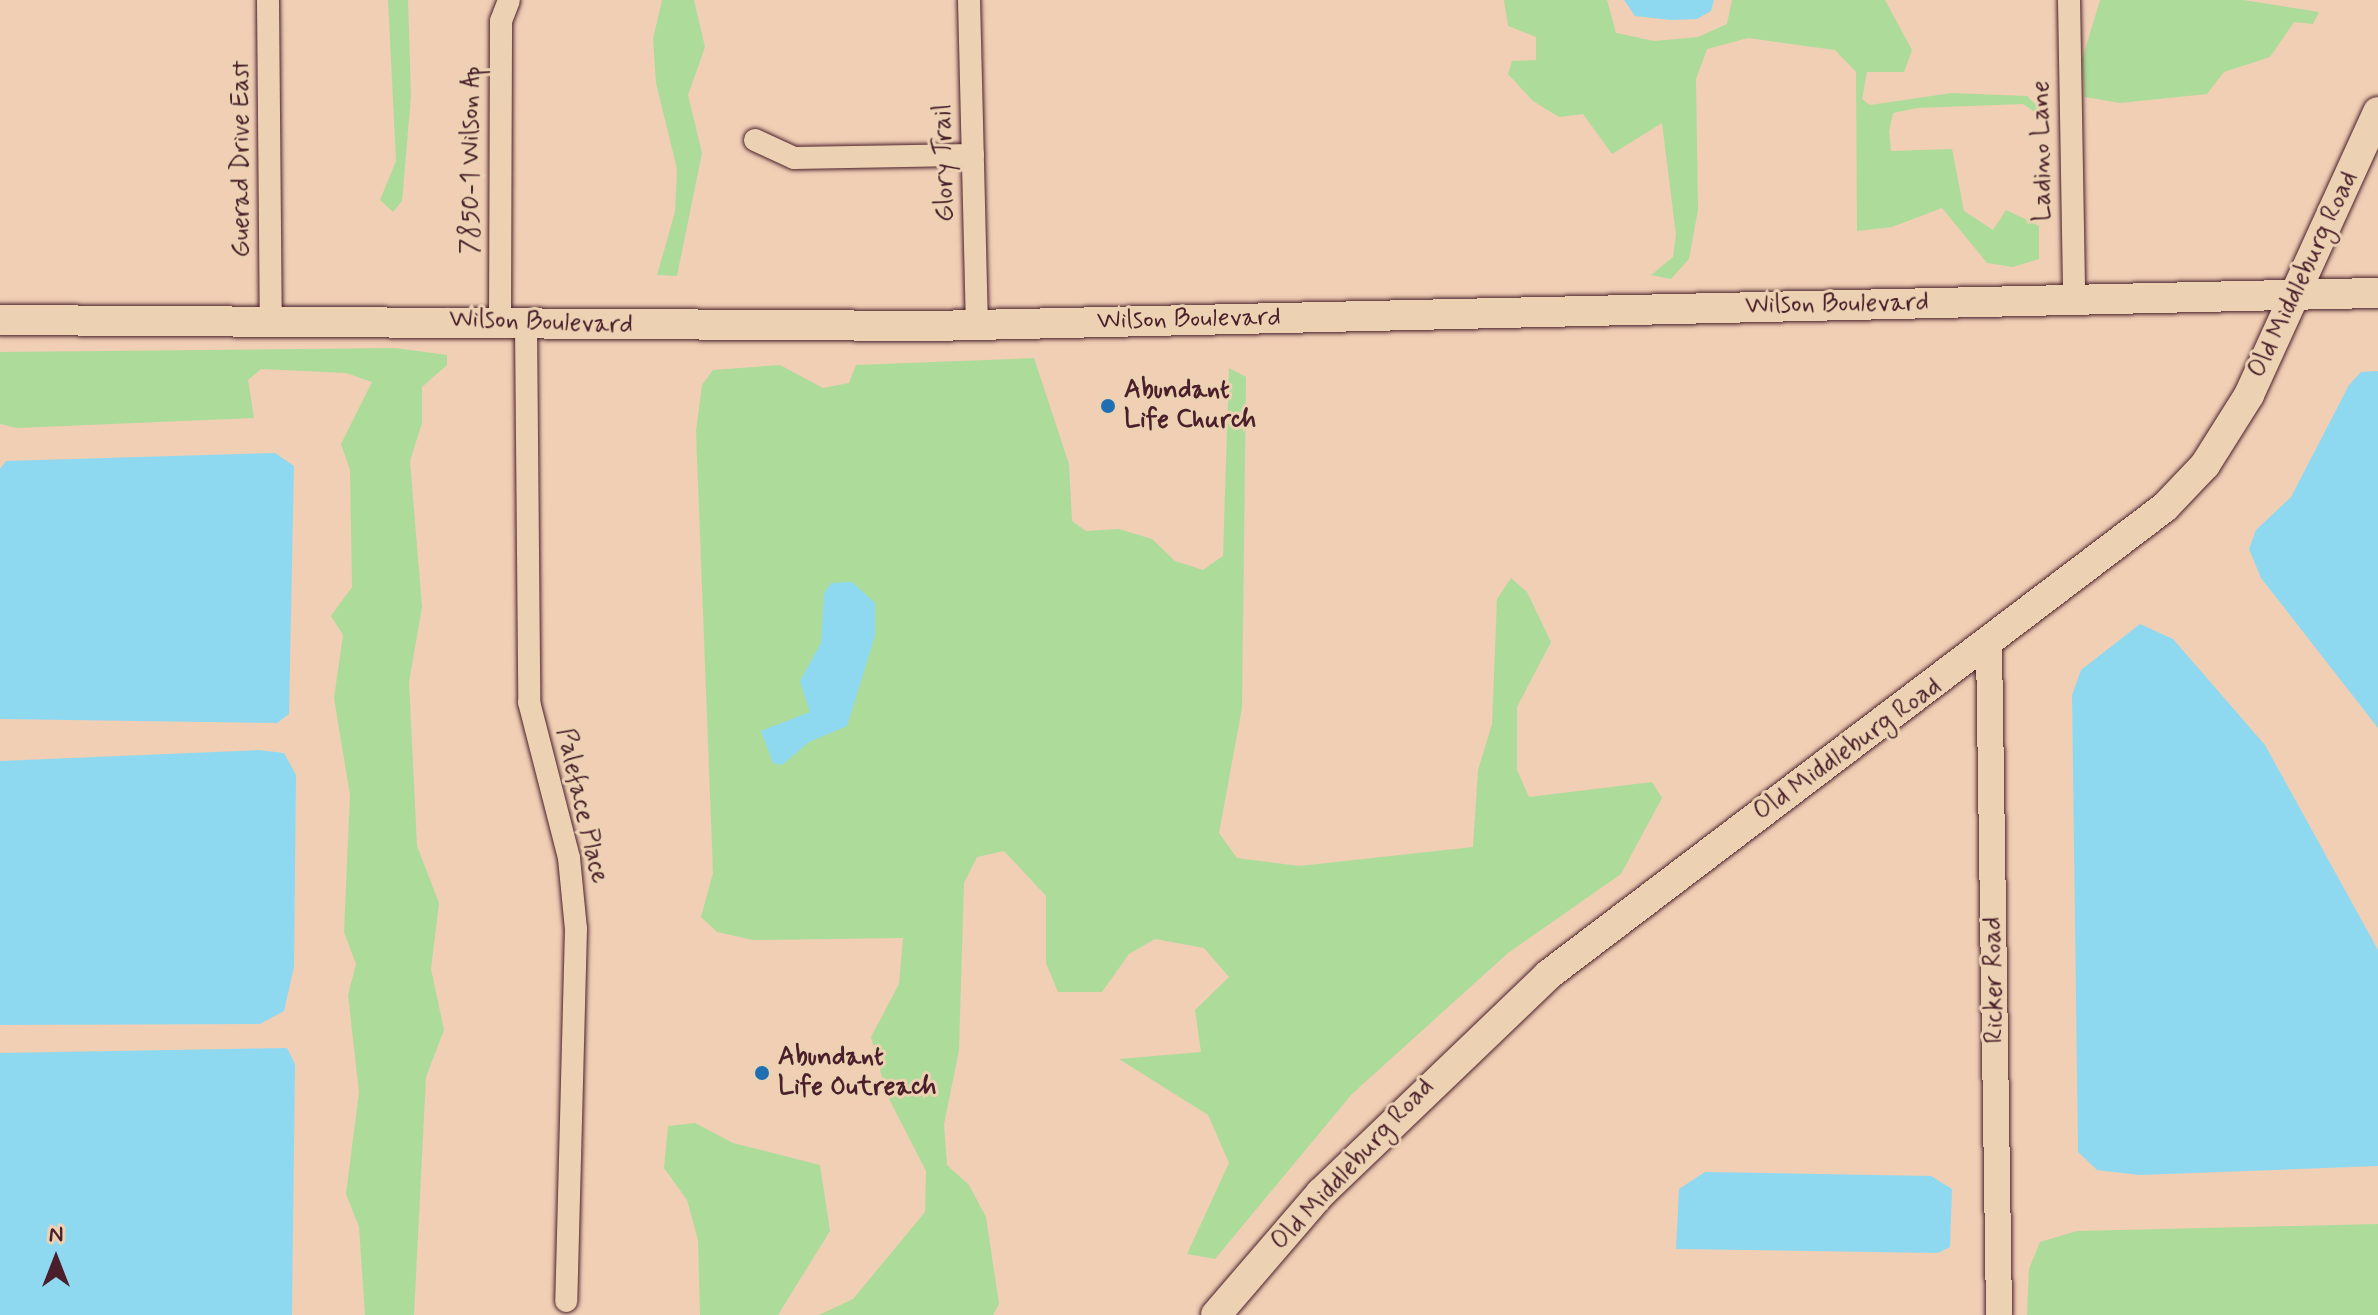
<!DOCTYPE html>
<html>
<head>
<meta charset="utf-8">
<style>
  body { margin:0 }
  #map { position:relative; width:2378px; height:1315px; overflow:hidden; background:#f0cfb5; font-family:Mynerve,sans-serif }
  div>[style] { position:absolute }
  .green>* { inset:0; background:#addb9a }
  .water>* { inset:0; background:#8fd9f0 }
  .roads { filter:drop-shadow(0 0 2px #4a1f2b) drop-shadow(0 0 2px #4a1f2b) }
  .minor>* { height:22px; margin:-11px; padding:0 11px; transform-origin:11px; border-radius:11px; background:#ecd2b3 }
  .tertiary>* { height:26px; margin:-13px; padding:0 13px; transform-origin:13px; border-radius:13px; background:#ecd2b3 }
  .secondary>* { height:30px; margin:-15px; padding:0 15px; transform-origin:15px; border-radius:15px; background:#ecd2b3 }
  .dots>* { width:22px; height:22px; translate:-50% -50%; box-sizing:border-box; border:4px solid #ecd2b3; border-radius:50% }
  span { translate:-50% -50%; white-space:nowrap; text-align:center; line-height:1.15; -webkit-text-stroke:6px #ecd2b3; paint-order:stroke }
  .street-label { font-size:26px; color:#4a1f2b }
  .poi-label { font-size:26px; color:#4a1f2b; font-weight:700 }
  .left { translate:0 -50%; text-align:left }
  .north { position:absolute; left:16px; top:1219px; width:80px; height:80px; -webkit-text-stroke:6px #ecd2b3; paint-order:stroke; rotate:0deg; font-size:22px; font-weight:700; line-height:32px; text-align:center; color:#4a1f2b }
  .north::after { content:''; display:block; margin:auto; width:28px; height:36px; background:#4a1f2b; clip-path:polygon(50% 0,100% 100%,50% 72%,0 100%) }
</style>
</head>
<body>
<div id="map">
  <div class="green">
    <i style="clip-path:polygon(388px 0,408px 0,411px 96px,402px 201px,393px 212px,380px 200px,396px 161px)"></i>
    <i style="clip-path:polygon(662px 0,694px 0,705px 47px,688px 95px,702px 153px,677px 276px,657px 275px,675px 212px,677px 169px,656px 83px,653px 39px)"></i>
    <i style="clip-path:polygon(1504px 0,1607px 0,1616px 33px,1654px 41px,1698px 37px,1727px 24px,1732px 0,1885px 0,1912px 50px,1904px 72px,1867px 72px,1862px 99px,1870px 105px,1952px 93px,2027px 96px,2039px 108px,2039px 115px,2023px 104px,1917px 108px,1893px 113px,1889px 131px,1891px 151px,1952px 149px,1964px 211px,1993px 230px,2006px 210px,2039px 226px,2039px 259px,2013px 267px,1987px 263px,1942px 208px,1892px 227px,1857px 231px,1856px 72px,1835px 50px,1748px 38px,1707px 49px,1696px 79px,1698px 210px,1689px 259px,1671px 279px,1651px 275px,1673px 257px,1676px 235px,1662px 123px,1612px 154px,1583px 114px,1559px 117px,1533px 101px,1508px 74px,1512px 61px,1536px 60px,1536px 37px,1508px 26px)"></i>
    <i style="clip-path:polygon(2100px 0,2243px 0,2319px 12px,2313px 24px,2294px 22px,2270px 57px,2224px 72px,2207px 94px,2120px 103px,2085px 97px,2082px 60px)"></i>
    <i style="clip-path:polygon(395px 348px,447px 355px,447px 365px,422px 387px,422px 423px,410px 461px,422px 607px,409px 682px,417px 846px,439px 903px,431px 969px,444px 1030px,426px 1077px,414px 1315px,365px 1315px,359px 1227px,346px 1194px,359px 1092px,348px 995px,356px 964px,344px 932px,350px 795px,334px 698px,343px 635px,331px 616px,352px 587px,350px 470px,341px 444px,372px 382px,346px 373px,261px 369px,248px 380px,254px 418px,17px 428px,0 424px,0 352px)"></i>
    <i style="clip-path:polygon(1034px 358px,1069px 464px,1072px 521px,1086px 531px,1119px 529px,1152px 539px,1175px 561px,1203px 570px,1223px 556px,1229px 368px,1246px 377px,1242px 708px,1219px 833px,1237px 858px,1299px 866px,1473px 847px,1478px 770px,1492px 724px,1497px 599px,1511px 578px,1527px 592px,1551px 642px,1517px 707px,1517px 770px,1529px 797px,1652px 782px,1662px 798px,1621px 874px,1508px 953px,1352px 1094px,1215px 1259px,1187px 1254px,1229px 1163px,1208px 1115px,1119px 1059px,1201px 1052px,1195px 1010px,1229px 977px,1204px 948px,1155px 939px,1129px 954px,1102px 992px,1058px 992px,1046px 963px,1046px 896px,1004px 851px,977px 857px,964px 883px,959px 1050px,944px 1124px,947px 1165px,969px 1185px,986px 1217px,999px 1304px,993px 1315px,819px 1315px,853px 1299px,925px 1212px,926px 1171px,887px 1095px,871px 1037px,899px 984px,903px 938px,753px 940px,717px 932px,701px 917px,713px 873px,696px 431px,702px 385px,713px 370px,780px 365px,823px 388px,849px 383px,856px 365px)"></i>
    <i style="clip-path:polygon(695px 1123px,733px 1143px,820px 1165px,830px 1231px,778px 1315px,700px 1315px,698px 1240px,687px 1200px,664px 1168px,668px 1126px)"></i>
    <i style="clip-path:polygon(2378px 1224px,2378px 1315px,2027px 1315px,2029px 1269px,2040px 1242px,2077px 1231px)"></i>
  </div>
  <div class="water">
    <i style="clip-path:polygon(1624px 0,1714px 0,1711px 11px,1697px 19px,1671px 20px,1635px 16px)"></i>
    <i style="clip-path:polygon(2378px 371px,2378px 728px,2261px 578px,2249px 549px,2256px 530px,2291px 497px,2349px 385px,2361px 372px)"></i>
    <i style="clip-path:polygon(275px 453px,294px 466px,289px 714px,277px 723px,0 719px,0 469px,6px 461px)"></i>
    <i style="clip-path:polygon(852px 582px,875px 603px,875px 636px,847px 726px,809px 742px,782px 765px,773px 763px,761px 731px,810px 712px,800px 681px,821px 643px,824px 593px,831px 583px)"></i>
    <i style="clip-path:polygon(2140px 624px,2173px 639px,2265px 745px,2378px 950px,2378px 1166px,2139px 1175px,2097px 1170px,2078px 1152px,2072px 695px,2081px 670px)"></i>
    <i style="clip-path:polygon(259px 750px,284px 753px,296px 775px,294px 967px,284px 1011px,260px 1024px,0 1025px,0 761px)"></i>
    <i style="clip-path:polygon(287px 1048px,295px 1064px,292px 1315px,0 1315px,0 1053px)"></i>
    <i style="clip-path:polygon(1705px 1172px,1931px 1176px,1952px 1189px,1950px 1247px,1938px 1253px,1676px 1249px,1679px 1189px)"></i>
  </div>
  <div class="roads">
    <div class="minor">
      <i style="left:268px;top:0;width:317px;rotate:89.5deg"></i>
      <i style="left:969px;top:0;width:325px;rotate:88.6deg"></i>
      <i style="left:2069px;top:0;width:300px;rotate:89deg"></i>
      <i style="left:755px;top:140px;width:43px;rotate:24.8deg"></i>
      <i style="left:794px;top:158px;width:179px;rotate:-1deg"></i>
      <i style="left:500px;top:322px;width:301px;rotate:-89.8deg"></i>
      <i style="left:501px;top:21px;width:22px;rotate:-69deg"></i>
      <i style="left:526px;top:323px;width:379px;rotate:89.5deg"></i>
      <i style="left:529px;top:702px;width:161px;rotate:75.6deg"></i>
      <i style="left:569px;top:858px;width:71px;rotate:84.4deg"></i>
      <i style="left:576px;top:929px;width:372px;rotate:91.5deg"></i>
    </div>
    <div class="tertiary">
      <i style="left:1989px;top:646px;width:669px;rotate:89.14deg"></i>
    </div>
    <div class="secondary">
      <i style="left:0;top:320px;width:931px;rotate:0.37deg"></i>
      <i style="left:931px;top:326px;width:1447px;rotate:-1.31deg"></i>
      <i style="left:1216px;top:1315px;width:161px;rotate:-49.3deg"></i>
      <i style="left:1321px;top:1193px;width:315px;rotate:-43.8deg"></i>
      <i style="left:1548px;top:975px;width:774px;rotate:-37.18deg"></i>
      <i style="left:2165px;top:507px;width:58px;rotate:-46.4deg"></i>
      <i style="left:2205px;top:465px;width:83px;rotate:-57.8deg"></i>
      <i style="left:2249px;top:395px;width:311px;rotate:-65.5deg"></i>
    </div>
  </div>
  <div class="dots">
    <i style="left:1108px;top:406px;background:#1f6fb2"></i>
    <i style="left:762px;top:1073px;background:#1f6fb2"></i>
  </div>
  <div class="street-label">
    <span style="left:2043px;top:151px;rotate:-91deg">Ladino Lane</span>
    <span style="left:242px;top:159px;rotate:-90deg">Guerad Drive East</span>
    <span style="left:472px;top:160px;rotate:-90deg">7850-1 Wilson Ap</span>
    <span style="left:945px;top:163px;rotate:-91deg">Glory Trail</span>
    <span style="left:2304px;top:275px;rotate:-65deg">Old Middleburg Road</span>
    <span style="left:1837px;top:305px;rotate:-1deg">Wilson Boulevard</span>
    <span style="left:1189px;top:320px;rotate:-1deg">Wilson Boulevard</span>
    <span style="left:541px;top:323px;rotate:2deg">Wilson Boulevard</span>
    <span style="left:1848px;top:750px;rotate:-36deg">Old Middleburg Road</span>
    <span style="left:581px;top:806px;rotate:77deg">Paleface Place</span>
    <span style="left:1995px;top:980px;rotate:-91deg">Ricker Road</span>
    <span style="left:1353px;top:1165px;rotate:-47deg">Old Middleburg Road</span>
  </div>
  <div class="poi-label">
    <span class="left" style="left:1124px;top:406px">Abundant<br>Life Church</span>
    <span class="left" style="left:778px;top:1073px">Abundant<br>Life Outreach</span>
  </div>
  <div class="north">N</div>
</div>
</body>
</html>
